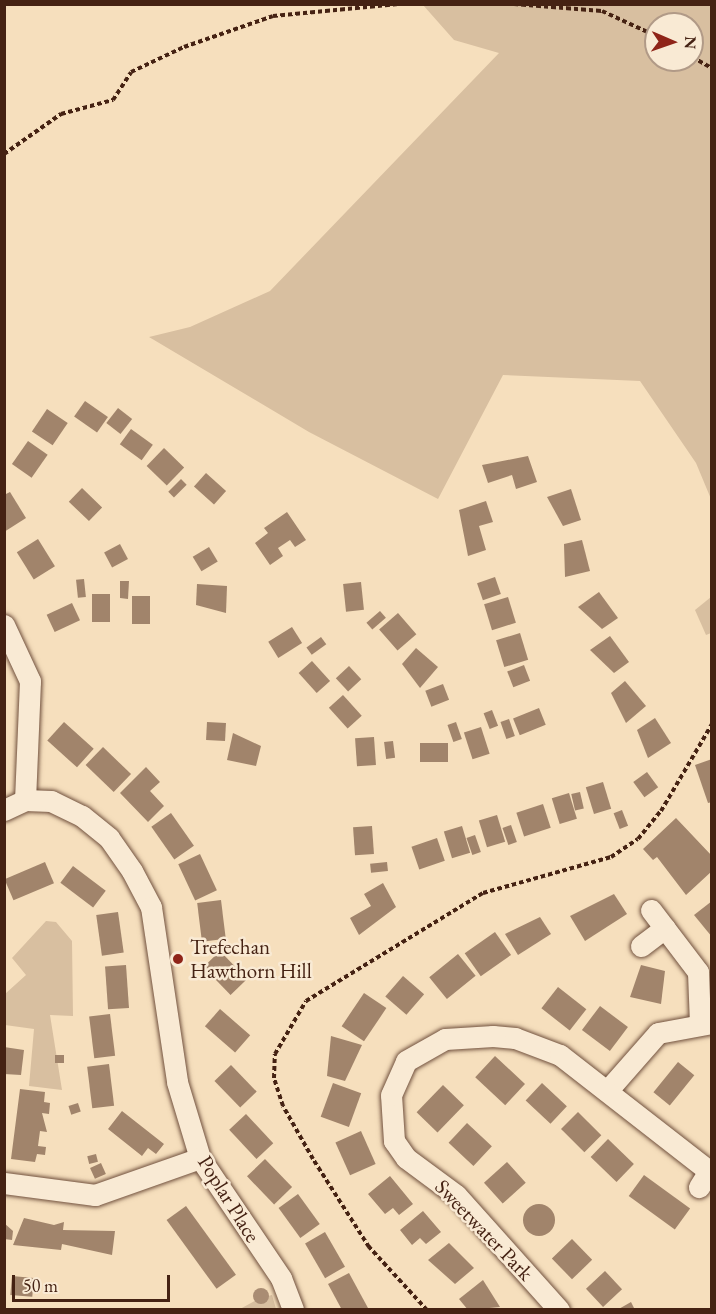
<!DOCTYPE html>
<html>
<head>
<meta charset="utf-8">
<style>
  body { margin:0 }
  #map { position:relative; width:716px; height:1314px; overflow:hidden; background:#f6dfbd; font-family:"EB Garamond",serif }
  div>[style] { position:absolute }
  .green>* { inset:0; background:#d8bfa0 }
  .building>* { inset:0; background:#a1846b; transform-origin:0 0 }
  .round { border-radius:50% }
  .path>* { height:4px; margin-top:-2px; transform-origin:0; background:repeating-linear-gradient(90deg,#452213 0 4.5px,transparent 0 7.5px) }
  .roads { filter:drop-shadow(0 0 2px #71513e) drop-shadow(0 0 2px #71513e) }
  .minor>* { height:21px; margin:-10.5px; padding:0 10.5px; transform-origin:10.5px; border-radius:10.5px; background:#f9ead4 }
  .trees>* { width:16px; height:16px; margin:-8px; border-radius:50%; background:#a98c73 }
  .dots>* { width:16px; height:16px; translate:-50% -50%; box-sizing:border-box; border:3px solid #f9ead4; border-radius:50% }
  span { translate:-50% -50%; white-space:nowrap; text-align:center; line-height:1.15; -webkit-text-stroke:5px #f9ead4; paint-order:stroke }
  .poi-label { font-size:21px; color:#452213 }
  .left { translate:0 -50%; text-align:left }
  .street-label { font-size:21px; color:#452213 }
  .frame { position:absolute; inset:0; border:6px solid #452213; pointer-events:none }
  .north { position:absolute; left:644px; top:12px; width:60px; height:60px; box-sizing:border-box; background:#f9ead4; border:2px solid #b19a87; border-radius:50%; rotate:92deg; font-size:16px; font-weight:700; line-height:24px; text-align:center; color:#452213 }
  .north::after { content:''; display:block; margin:auto; width:21px; height:27px; background:#8f2418; clip-path:polygon(50% 0,100% 100%,50% 72%,0 100%) }
  .scale { position:absolute; left:12px; top:1275px; width:158px; height:27px; box-sizing:border-box; border:3px solid #452213; border-top:0; padding-left:8px; font-size:18px; line-height:21px; white-space:nowrap; color:#452213; -webkit-text-stroke:4px #f9ead4; paint-order:stroke }
</style>
</head>
<body>
<div id="map">
  <div class="green">
    <i style="clip-path:polygon(evenodd,423px 5px,711px 5px,711px 499px,696px 463px,640px 381px,503px 375px,438px 499px,309px 432px,149px 337px,190px 327px,270px 291px,499px 53px,454px 40px,423px 5px,656px 24px,692px 24px,692px 60px,656px 60px,656px 24px)"></i>
    <i style="clip-path:polygon(711px 597px,711px 633px,706px 635px,695px 610px)"></i>
    <i style="clip-path:polygon(46px 921px,56px 922px,72px 941px,73px 1016px,50px 1015px,62px 1090px,29px 1086px,34px 1029px,5px 1025px,5px 994px,26px 975px,12px 958px)"></i>
    <i style="clip-path:polygon(272px 1295px,276px 1309px,240px 1309px,260px 1298px)"></i>
  </div>
  <div class="building">
    <i style="left:85px;top:401px;width:28px;height:19px;rotate:35deg"></i>
    <i style="left:118px;top:408px;width:18px;height:19px;rotate:38deg"></i>
    <i style="left:47px;top:409px;width:25px;height:27px;rotate:34deg"></i>
    <i style="left:131px;top:429px;width:27px;height:19px;rotate:36deg"></i>
    <i style="left:28px;top:441px;width:24px;height:28px;rotate:35deg"></i>
    <i style="left:164px;top:448px;width:28px;height:25px;rotate:44deg"></i>
    <i style="clip-path:polygon(528px 456px,537px 482px,516px 489px,512px 475px,488px 483px,482px 465px)"></i>
    <i style="left:206px;top:473px;width:27px;height:18px;rotate:42deg"></i>
    <i style="left:181px;top:479px;width:8px;height:18px;rotate:45deg"></i>
    <i style="left:82px;top:488px;width:28px;height:19px;rotate:44deg"></i>
    <i style="clip-path:polygon(571px 489px,581px 520px,563px 526px,547px 497px)"></i>
    <i style="clip-path:polygon(10px 492px,26px 518px,4px 532px,4px 495px)"></i>
    <i style="clip-path:polygon(486px 501px,493px 522px,479px 526px,486px 550px,468px 556px,459px 510px)"></i>
    <i style="clip-path:polygon(287px 512px,306px 540px,295px 547px,290px 540px,278px 548px,283px 556px,270px 565px,255px 543px,268px 533px,264px 528px)"></i>
    <i style="left:38px;top:539px;width:32px;height:25px;rotate:58deg"></i>
    <i style="clip-path:polygon(582px 540px,590px 571px,565px 577px,564px 544px)"></i>
    <i style="left:120px;top:544px;width:17px;height:18px;rotate:62deg"></i>
    <i style="left:209px;top:547px;width:17px;height:19px;rotate:59deg"></i>
    <i style="left:495px;top:577px;width:18px;height:19px;rotate:71deg"></i>
    <i style="left:84px;top:579px;width:18px;height:8px;rotate:84deg"></i>
    <i style="clip-path:polygon(120px 581px,129px 581px,128px 599px,120px 598px)"></i>
    <i style="left:361px;top:582px;width:28px;height:18px;rotate:84deg"></i>
    <i style="clip-path:polygon(197px 584px,227px 586px,226px 613px,196px 605px)"></i>
    <i style="clip-path:polygon(599px 592px,618px 618px,602px 629px,578px 607px)"></i>
    <i style="left:92px;top:594px;width:18px;height:28px"></i>
    <i style="left:132px;top:596px;width:18px;height:28px"></i>
    <i style="left:508px;top:597px;width:27px;height:25px;rotate:73deg"></i>
    <i style="left:72px;top:603px;width:19px;height:28px;rotate:65deg"></i>
    <i style="left:380px;top:611px;width:9px;height:18px;rotate:49deg"></i>
    <i style="left:398px;top:613px;width:28px;height:25px;rotate:49deg"></i>
    <i style="left:292px;top:627px;width:19px;height:28px;rotate:58deg"></i>
    <i style="left:520px;top:633px;width:28px;height:25px;rotate:73deg"></i>
    <i style="clip-path:polygon(610px 636px,629px 662px,614px 673px,590px 650px)"></i>
    <i style="left:321px;top:637px;width:9px;height:18px;rotate:54deg"></i>
    <i style="clip-path:polygon(416px 648px,438px 667px,420px 688px,402px 664px)"></i>
    <i style="left:312px;top:661px;width:27px;height:18px;rotate:48deg"></i>
    <i style="left:524px;top:665px;width:17px;height:18px;rotate:69deg"></i>
    <i style="left:349px;top:666px;width:18px;height:18px;rotate:47deg"></i>
    <i style="clip-path:polygon(625px 681px,646px 706px,626px 723px,611px 693px)"></i>
    <i style="left:443px;top:684px;width:17px;height:19px;rotate:69deg"></i>
    <i style="left:343px;top:695px;width:28px;height:19px;rotate:48deg"></i>
    <i style="left:539px;top:708px;width:18px;height:28px;rotate:68deg"></i>
    <i style="left:492px;top:710px;width:17px;height:9px;rotate:69deg"></i>
    <i style="clip-path:polygon(655px 718px,671px 743px,648px 758px,637px 730px)"></i>
    <i style="left:509px;top:719px;width:18px;height:9px;rotate:71deg"></i>
    <i style="left:64px;top:722px;width:40px;height:25px;rotate:42deg"></i>
    <i style="left:207px;top:722px;width:19px;height:18px;rotate:3deg"></i>
    <i style="left:456px;top:722px;width:18px;height:9px;rotate:71deg"></i>
    <i style="left:481px;top:727px;width:28px;height:18px;rotate:72deg"></i>
    <i style="clip-path:polygon(233px 733px,261px 746px,256px 766px,227px 760px)"></i>
    <i style="left:374px;top:737px;width:28px;height:19px;rotate:86deg"></i>
    <i style="left:393px;top:741px;width:17px;height:9px;rotate:83deg"></i>
    <i style="left:420px;top:743px;width:28px;height:19px"></i>
    <i style="left:103px;top:747px;width:39px;height:25px;rotate:44deg"></i>
    <i style="clip-path:polygon(712px 759px,712px 802px,708px 803px,695px 765px)"></i>
    <i style="clip-path:polygon(146px 767px,160px 782px,150px 791px,164px 806px,148px 822px,120px 793px)"></i>
    <i style="left:647px;top:772px;width:19px;height:17px;rotate:54deg"></i>
    <i style="left:603px;top:782px;width:28px;height:18px;rotate:73deg"></i>
    <i style="left:580px;top:792px;width:17px;height:9px;rotate:77deg"></i>
    <i style="left:569px;top:793px;width:27px;height:18px;rotate:73deg"></i>
    <i style="left:543px;top:804px;width:25px;height:28px;rotate:72deg"></i>
    <i style="left:622px;top:810px;width:17px;height:9px;rotate:69deg"></i>
    <i style="left:171px;top:813px;width:40px;height:24px;rotate:55deg"></i>
    <i style="left:497px;top:815px;width:28px;height:19px;rotate:73deg"></i>
    <i style="clip-path:polygon(676px 818px,712px 856px,712px 871px,686px 895px,657px 857px,653px 860px,643px 849px)"></i>
    <i style="left:511px;top:825px;width:18px;height:9px;rotate:71deg"></i>
    <i style="left:372px;top:826px;width:28px;height:19px;rotate:86deg"></i>
    <i style="left:462px;top:826px;width:28px;height:19px;rotate:73deg"></i>
    <i style="left:475px;top:835px;width:18px;height:9px;rotate:71deg"></i>
    <i style="left:437px;top:838px;width:24px;height:27px;rotate:71deg"></i>
    <i style="left:200px;top:854px;width:40px;height:24px;rotate:65deg"></i>
    <i style="left:45px;top:862px;width:23px;height:44px;rotate:67deg"></i>
    <i style="left:387px;top:862px;width:9px;height:17px;rotate:84deg"></i>
    <i style="left:73px;top:866px;width:41px;height:21px;rotate:37deg"></i>
    <i style="clip-path:polygon(383px 883px,396px 907px,359px 935px,350px 918px,371px 906px,364px 894px)"></i>
    <i style="clip-path:polygon(614px 894px,627px 914px,585px 941px,570px 916px)"></i>
    <i style="left:221px;top:900px;width:39px;height:24px;rotate:83deg"></i>
    <i style="clip-path:polygon(712px 901px,712px 937px,694px 915px)"></i>
    <i style="left:118px;top:912px;width:41px;height:22px;rotate:82deg"></i>
    <i style="clip-path:polygon(540px 917px,551px 934px,518px 955px,505px 934px)"></i>
    <i style="left:495px;top:932px;width:28px;height:37px;rotate:55deg"></i>
    <i style="left:220px;top:951px;width:39px;height:23px;rotate:46deg"></i>
    <i style="left:458px;top:954px;width:28px;height:37px;rotate:51deg"></i>
    <i style="left:126px;top:965px;width:43px;height:21px;rotate:86deg"></i>
    <i style="clip-path:polygon(641px 965px,665px 971px,661px 1004px,630px 997px)"></i>
    <i style="left:403px;top:976px;width:28px;height:27px;rotate:41deg"></i>
    <i style="left:558px;top:987px;width:36px;height:27px;rotate:38deg"></i>
    <i style="left:364px;top:993px;width:27px;height:40px;rotate:34deg"></i>
    <i style="left:600px;top:1006px;width:35px;height:30px;rotate:37deg"></i>
    <i style="left:220px;top:1009px;width:40px;height:23px;rotate:41deg"></i>
    <i style="left:110px;top:1014px;width:42px;height:21px;rotate:83deg"></i>
    <i style="clip-path:polygon(331px 1036px,362px 1045px,345px 1081px,327px 1076px)"></i>
    <i style="clip-path:polygon(4px 1047px,24px 1050px,21px 1075px,4px 1074px)"></i>
    <i style="left:55px;top:1055px;width:9px;height:8px"></i>
    <i style="left:495px;top:1056px;width:41px;height:29px;rotate:43deg"></i>
    <i style="left:678px;top:1062px;width:21px;height:39px;rotate:39deg"></i>
    <i style="left:109px;top:1064px;width:42px;height:22px;rotate:83deg"></i>
    <i style="left:231px;top:1065px;width:37px;height:23px;rotate:46deg"></i>
    <i style="left:333px;top:1083px;width:30px;height:36px;rotate:20deg"></i>
    <i style="left:542px;top:1083px;width:34px;height:24px;rotate:43deg"></i>
    <i style="left:443px;top:1085px;width:29px;height:38px;rotate:44deg"></i>
    <i style="clip-path:polygon(20px 1089px,45px 1092px,44px 1102px,50px 1103px,49px 1114px,42px 1113px,47px 1132px,40px 1131px,38px 1146px,46px 1147px,45px 1155px,37px 1154px,35px 1162px,11px 1159px)"></i>
    <i style="left:78px;top:1103px;width:9px;height:10px;rotate:72deg"></i>
    <i style="clip-path:polygon(122px 1111px,164px 1144px,156px 1154px,148px 1148px,142px 1156px,108px 1129px)"></i>
    <i style="left:578px;top:1112px;width:33px;height:24px;rotate:45deg"></i>
    <i style="left:246px;top:1114px;width:40px;height:23px;rotate:47deg"></i>
    <i style="left:467px;top:1123px;width:34px;height:27px;rotate:43deg"></i>
    <i style="left:361px;top:1131px;width:36px;height:28px;rotate:66deg"></i>
    <i style="left:608px;top:1139px;width:36px;height:25px;rotate:44deg"></i>
    <i style="left:96px;top:1154px;width:8px;height:9px;rotate:76deg"></i>
    <i style="left:265px;top:1159px;width:39px;height:25px;rotate:46deg"></i>
    <i style="left:507px;top:1162px;width:28px;height:31px;rotate:48deg"></i>
    <i style="left:101px;top:1163px;width:12px;height:12px;rotate:66deg"></i>
    <i style="left:644px;top:1175px;width:57px;height:26px;rotate:36deg"></i>
    <i style="clip-path:polygon(390px 1176px,413px 1204px,399px 1215px,393px 1208px,385px 1214px,368px 1194px)"></i>
    <i style="left:298px;top:1194px;width:37px;height:24px;rotate:54deg"></i>
    <i class="round" style="left:523px;top:1204px;width:32px;height:32px"></i>
    <i style="left:186px;top:1206px;width:85px;height:24px;rotate:54deg"></i>
    <i style="clip-path:polygon(423px 1211px,441px 1232px,426px 1244px,420px 1238px,412px 1245px,400px 1230px)"></i>
    <i style="clip-path:polygon(24px 1218px,54px 1225px,64px 1222px,63px 1230px,115px 1231px,112px 1255px,62px 1244px,61px 1250px,13px 1245px)"></i>
    <i style="clip-path:polygon(4px 1223px,13px 1231px,12px 1240px,4px 1239px)"></i>
    <i style="left:325px;top:1232px;width:40px;height:23px;rotate:60deg"></i>
    <i style="left:572px;top:1239px;width:29px;height:28px;rotate:46deg"></i>
    <i style="clip-path:polygon(449px 1243px,474px 1268px,455px 1284px,428px 1260px)"></i>
    <i style="left:605px;top:1271px;width:25px;height:26px;rotate:47deg"></i>
    <i style="clip-path:polygon(349px 1273px,368px 1308px,365px 1310px,342px 1310px,328px 1284px)"></i>
    <i style="left:12px;top:1276px;width:22px;height:19px;rotate:5deg"></i>
    <i style="clip-path:polygon(483px 1280px,500px 1307px,468px 1310px,459px 1299px)"></i>
    <i style="clip-path:polygon(631px 1302px,635px 1310px,617px 1310px)"></i>
  </div>
  <div class="path">
    <i style="left:514px;top:4px;width:88px;rotate:4.5deg"></i>
    <i style="left:602px;top:11px;width:60px;rotate:24.8deg"></i>
    <i style="left:692px;top:57px;width:23px;rotate:29deg"></i>
    <i style="left:4px;top:154px;width:70px;rotate:-35.1deg"></i>
    <i style="left:61px;top:114px;width:54px;rotate:-15.1deg"></i>
    <i style="left:113px;top:100px;width:33px;rotate:-57deg"></i>
    <i style="left:131px;top:72px;width:59px;rotate:-25.3deg"></i>
    <i style="left:184px;top:47px;width:94px;rotate:-19.2deg"></i>
    <i style="left:273px;top:16px;width:126px;rotate:-5.5deg"></i>
    <i style="left:427px;top:1310px;width:86px;rotate:-132.6deg"></i>
    <i style="left:369px;top:1247px;width:104px;rotate:-122.5deg"></i>
    <i style="left:313px;top:1159px;width:61px;rotate:-119.5deg"></i>
    <i style="left:283px;top:1106px;width:29px;rotate:-108deg"></i>
    <i style="left:274px;top:1078px;width:24px;rotate:-88deg"></i>
    <i style="left:275px;top:1054px;width:61px;rotate:-59.7deg"></i>
    <i style="left:306px;top:1001px;width:207px;rotate:-31.4deg"></i>
    <i style="left:483px;top:893px;width:133px;rotate:-15.7deg"></i>
    <i style="left:611px;top:857px;width:32px;rotate:-34deg"></i>
    <i style="left:638px;top:839px;width:36px;rotate:-51deg"></i>
    <i style="left:661px;top:811px;width:101px;rotate:-59.6deg"></i>
  </div>
  <div class="roads">
    <div class="minor">
      <i style="left:4px;top:625px;width:62px;rotate:65.1deg"></i>
      <i style="left:30px;top:681px;width:119px;rotate:92.4deg"></i>
      <i style="left:4px;top:810px;width:23px;rotate:-25deg"></i>
      <i style="left:25px;top:800px;width:26px;rotate:2deg"></i>
      <i style="left:51px;top:801px;width:34px;rotate:26deg"></i>
      <i style="left:82px;top:816px;width:35px;rotate:39deg"></i>
      <i style="left:109px;top:838px;width:40px;rotate:55.1deg"></i>
      <i style="left:132px;top:871px;width:41px;rotate:62.2deg"></i>
      <i style="left:151px;top:907px;width:177px;rotate:81.5deg"></i>
      <i style="left:177px;top:1082px;width:79px;rotate:73.2deg"></i>
      <i style="left:200px;top:1158px;width:145px;rotate:56deg"></i>
      <i style="left:281px;top:1278px;width:34px;rotate:69deg"></i>
      <i style="left:651px;top:910px;width:78px;rotate:52.8deg"></i>
      <i style="left:698px;top:972px;width:51px;rotate:87.8deg"></i>
      <i style="left:641px;top:946px;width:30px;rotate:-37deg"></i>
      <i style="left:607px;top:1091px;width:77px;rotate:-48.7deg"></i>
      <i style="left:658px;top:1033px;width:55px;rotate:-10.5deg"></i>
      <i style="left:4px;top:1183px;width:92px;rotate:7.5deg"></i>
      <i style="left:95px;top:1195px;width:111px;rotate:-19.4deg"></i>
      <i style="left:559px;top:1310px;width:154px;rotate:-131.8deg"></i>
      <i style="left:456px;top:1195px;width:62px;rotate:-143.5deg"></i>
      <i style="left:406px;top:1158px;width:21px;rotate:-125deg"></i>
      <i style="left:394px;top:1141px;width:46px;rotate:-93.7deg"></i>
      <i style="left:391px;top:1095px;width:37px;rotate:-66deg"></i>
      <i style="left:406px;top:1061px;width:45px;rotate:-29.4deg"></i>
      <i style="left:445px;top:1039px;width:48px;rotate:-3.6deg"></i>
      <i style="left:493px;top:1036px;width:22px;rotate:5deg"></i>
      <i style="left:515px;top:1038px;width:48px;rotate:20.7deg"></i>
      <i style="left:560px;top:1055px;width:189px;rotate:37.9deg"></i>
      <i style="left:709px;top:1171px;width:19px;rotate:122deg"></i>
    </div>
  </div>
  <div class="trees">
    <i style="left:261px;top:1296px"></i>
  </div>
  <div class="dots">
    <i style="left:178px;top:959px;background:#8f2418"></i>
  </div>
  <div class="poi-label">
    <span class="left" style="left:190px;top:959px">Trefechan<br>Hawthorn Hill</span>
  </div>
  <div class="street-label">
    <span style="left:229px;top:1199px;rotate:58deg">Poplar Place</span>
    <span style="left:484px;top:1230px;rotate:46deg">Sweetwater Park</span>
  </div>
  <div class="frame"></div>
  <div class="north">N</div>
  <div class="scale">50 m</div>
</div>
</body>
</html>
